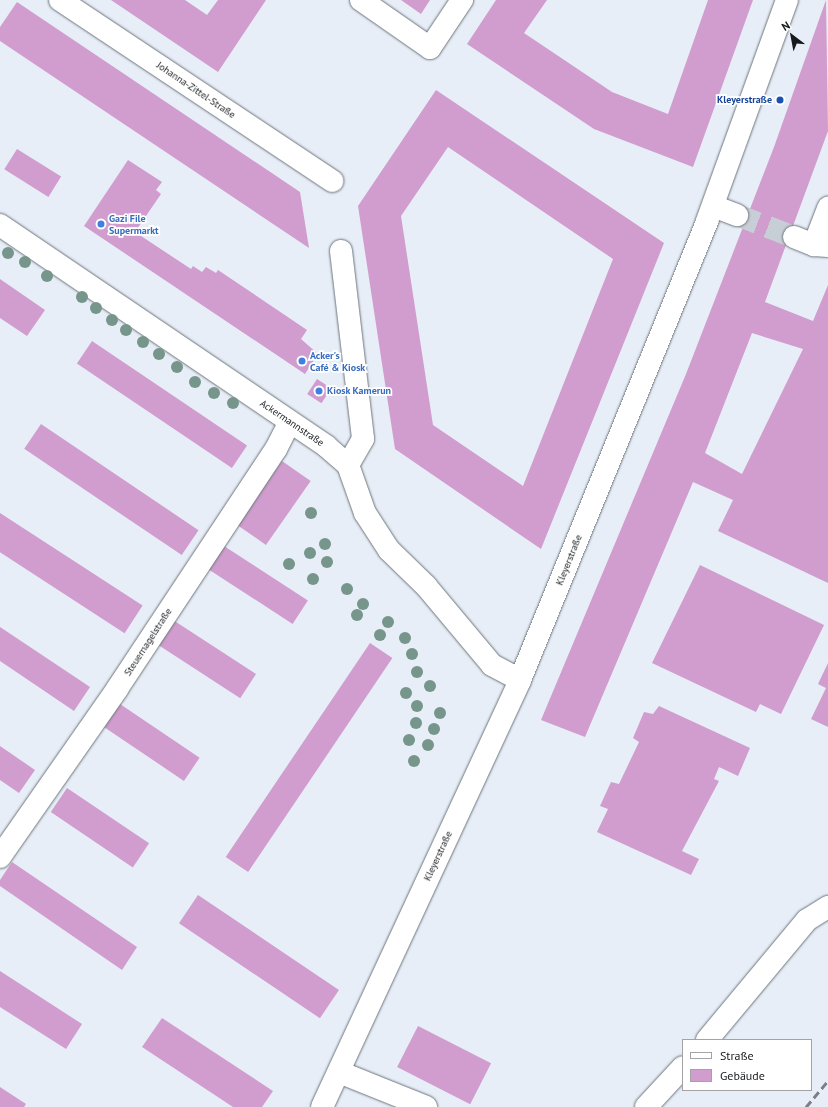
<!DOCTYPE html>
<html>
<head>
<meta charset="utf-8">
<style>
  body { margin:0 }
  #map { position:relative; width:828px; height:1107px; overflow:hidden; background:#e7eef7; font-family:"PT Sans",sans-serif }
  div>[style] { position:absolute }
  .building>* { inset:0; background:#d09dce; transform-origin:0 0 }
  .minor-tunnel>* { height:22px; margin-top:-11px; transform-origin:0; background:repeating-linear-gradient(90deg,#c8ced6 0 22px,transparent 0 33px) }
  .roads { filter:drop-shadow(0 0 1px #6e747c) drop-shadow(0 0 1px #6e747c) }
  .minor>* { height:22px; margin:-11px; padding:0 11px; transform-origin:11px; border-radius:11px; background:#fff }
  .rail>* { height:3px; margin-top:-1.5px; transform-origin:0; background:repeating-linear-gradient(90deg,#7b8086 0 8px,transparent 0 12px) }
  .trees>* { width:12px; height:12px; margin:-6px; border-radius:50%; background:#76958b }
  .dots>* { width:11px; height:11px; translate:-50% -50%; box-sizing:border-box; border:2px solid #fff; border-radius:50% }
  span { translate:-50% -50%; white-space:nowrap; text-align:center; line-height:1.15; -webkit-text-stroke:3.5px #fff; paint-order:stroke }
  .street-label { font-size:10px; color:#171a1d }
  .transit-label { font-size:10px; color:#164399; font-weight:700 }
  .right { translate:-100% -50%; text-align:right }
  .shop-label { font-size:10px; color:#366cbe; font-weight:700 }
  .left { translate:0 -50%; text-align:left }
  .legend { position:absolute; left:682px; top:1039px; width:130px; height:52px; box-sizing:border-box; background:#fff; border:1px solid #a2a3a5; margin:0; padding:5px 7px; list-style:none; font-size:12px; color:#171a1d }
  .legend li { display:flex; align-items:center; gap:8px; height:20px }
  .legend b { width:20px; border:1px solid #a2a3a5 }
  .north { position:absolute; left:772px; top:16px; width:40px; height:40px; -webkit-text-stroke:3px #fff; paint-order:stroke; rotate:328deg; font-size:11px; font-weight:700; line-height:16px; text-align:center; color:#171a1d }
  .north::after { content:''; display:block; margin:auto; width:14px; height:18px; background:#171a1d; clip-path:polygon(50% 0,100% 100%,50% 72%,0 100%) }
</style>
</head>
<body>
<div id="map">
  <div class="building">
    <i style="clip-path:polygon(111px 0,185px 0,207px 15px,218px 0,266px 0,218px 72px)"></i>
    <i style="clip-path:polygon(401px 0,430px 0,421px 14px)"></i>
    <i style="clip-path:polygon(496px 0,547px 0,524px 33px,612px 92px,668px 114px,708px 0,753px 0,693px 167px,594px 129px,467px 44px)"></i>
    <i style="clip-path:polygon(evenodd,826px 0,828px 131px,765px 302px,813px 321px,828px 285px,828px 583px,718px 531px,733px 500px,693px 482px,585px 737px,541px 720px,686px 374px,774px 147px,826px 0,752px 333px,803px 349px,742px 474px,705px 453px,752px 333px)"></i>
    <i style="clip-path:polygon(17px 2px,300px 192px,309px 248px,0 41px,0 27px)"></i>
    <i style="clip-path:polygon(evenodd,436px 90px,664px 243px,541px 549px,395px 449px,358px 206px,436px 90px,448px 147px,613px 259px,523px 486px,433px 425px,401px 216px,448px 147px)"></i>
    <i style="left:17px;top:149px;width:52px;height:24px;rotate:32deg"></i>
    <i style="clip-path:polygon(128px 160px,162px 182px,156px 190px,161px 194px,135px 232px,191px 269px,193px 266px,202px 272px,206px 267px,216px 273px,218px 270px,307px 330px,301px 339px,318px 354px,305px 374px,84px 226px)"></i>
    <i style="clip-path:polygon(0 279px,45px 310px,27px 336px,0 318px)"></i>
    <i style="left:92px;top:341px;width:187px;height:27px;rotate:34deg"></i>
    <i style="left:317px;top:379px;width:17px;height:18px;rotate:33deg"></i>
    <i style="left:41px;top:424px;width:190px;height:30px;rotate:34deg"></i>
    <i style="left:282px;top:461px;width:35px;height:78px;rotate:35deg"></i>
    <i style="left:0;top:513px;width:170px;height:33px;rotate:33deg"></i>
    <i style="left:224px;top:546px;width:100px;height:28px;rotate:33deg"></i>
    <i style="clip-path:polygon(700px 565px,824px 625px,781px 714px,760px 704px,756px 712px,652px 663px)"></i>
    <i style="left:173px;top:620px;width:99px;height:29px;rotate:33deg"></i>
    <i style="clip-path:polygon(0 627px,90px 687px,74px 711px,0 661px)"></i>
    <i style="left:370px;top:643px;width:27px;height:258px;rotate:34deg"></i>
    <i style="clip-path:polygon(828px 663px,828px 727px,811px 719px,826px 688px,818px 684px)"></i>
    <i style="left:120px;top:704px;width:96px;height:28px;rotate:34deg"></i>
    <i style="clip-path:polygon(659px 706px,750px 748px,738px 776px,719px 767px,714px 779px,719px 781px,682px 851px,699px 859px,691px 875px,597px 832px,608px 809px,600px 806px,611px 782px,619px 784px,639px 742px,633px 738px,644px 712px,653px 714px)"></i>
    <i style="clip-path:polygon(0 746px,35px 770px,19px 793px,0 780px)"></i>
    <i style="left:67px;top:788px;width:99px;height:29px;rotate:34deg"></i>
    <i style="clip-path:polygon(12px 862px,137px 947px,122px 970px,0 886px,0 880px)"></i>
    <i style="left:198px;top:895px;width:170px;height:34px;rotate:34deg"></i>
    <i style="clip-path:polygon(0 971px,82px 1024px,66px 1049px,0 1007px)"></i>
    <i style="clip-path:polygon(162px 1018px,273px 1091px,262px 1107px,233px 1107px,142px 1047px)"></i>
    <i style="left:418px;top:1026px;width:82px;height:46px;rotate:27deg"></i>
    <i style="clip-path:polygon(0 1087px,26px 1104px,24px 1107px,0 1107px)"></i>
  </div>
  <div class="minor-tunnel">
    <i style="left:737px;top:215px;width:61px;rotate:21.1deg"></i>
  </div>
  <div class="roads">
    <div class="minor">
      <i style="left:60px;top:0;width:327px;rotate:33.6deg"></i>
      <i style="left:361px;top:0;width:84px;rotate:34.8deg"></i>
      <i style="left:430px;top:48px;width:58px;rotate:-56.3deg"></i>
      <i style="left:713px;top:206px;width:26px;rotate:21deg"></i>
      <i style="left:0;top:225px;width:394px;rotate:34.1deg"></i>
      <i style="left:326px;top:446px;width:29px;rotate:41deg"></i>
      <i style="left:348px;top:465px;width:51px;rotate:70.5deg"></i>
      <i style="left:365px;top:513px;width:44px;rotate:57deg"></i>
      <i style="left:389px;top:550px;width:52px;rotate:44.2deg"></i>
      <i style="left:426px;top:586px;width:103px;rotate:50.1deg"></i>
      <i style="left:492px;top:665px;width:32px;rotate:28deg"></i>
      <i style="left:794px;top:237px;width:22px;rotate:22deg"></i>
      <i style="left:814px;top:245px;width:14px;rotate:4deg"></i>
      <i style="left:814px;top:245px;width:40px;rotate:-69deg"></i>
      <i style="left:341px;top:251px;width:189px;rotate:83.3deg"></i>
      <i style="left:363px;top:439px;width:30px;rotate:120deg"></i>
      <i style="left:0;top:857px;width:205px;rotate:-55.1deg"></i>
      <i style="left:117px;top:689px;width:288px;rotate:-56.5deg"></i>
      <i style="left:276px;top:449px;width:30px;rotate:-63deg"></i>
      <i style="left:707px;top:1040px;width:156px;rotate:-50.2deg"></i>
      <i style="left:807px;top:920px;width:25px;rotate:-32deg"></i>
      <i style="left:339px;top:1072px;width:94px;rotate:21.9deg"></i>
      <i style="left:322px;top:1107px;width:471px;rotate:-65.1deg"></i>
      <i style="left:520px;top:680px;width:496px;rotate:-67.8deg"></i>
      <i style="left:707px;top:221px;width:235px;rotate:-70.1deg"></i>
      <i style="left:646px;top:1107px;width:54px;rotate:-47.2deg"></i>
    </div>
  </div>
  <div class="rail">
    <i style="left:806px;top:1107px;width:34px;rotate:-50deg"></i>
  </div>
  <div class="trees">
    <i style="left:8px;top:253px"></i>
    <i style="left:25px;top:262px"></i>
    <i style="left:47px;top:276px"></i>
    <i style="left:82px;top:297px"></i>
    <i style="left:96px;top:308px"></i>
    <i style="left:112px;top:320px"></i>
    <i style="left:126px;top:330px"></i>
    <i style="left:143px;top:342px"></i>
    <i style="left:159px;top:354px"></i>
    <i style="left:177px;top:367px"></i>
    <i style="left:195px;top:382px"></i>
    <i style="left:214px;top:393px"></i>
    <i style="left:233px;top:403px"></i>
    <i style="left:311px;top:513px"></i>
    <i style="left:325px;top:544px"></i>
    <i style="left:310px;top:553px"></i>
    <i style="left:327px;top:562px"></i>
    <i style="left:289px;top:564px"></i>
    <i style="left:313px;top:579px"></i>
    <i style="left:347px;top:589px"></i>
    <i style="left:363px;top:604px"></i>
    <i style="left:357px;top:615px"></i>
    <i style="left:388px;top:622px"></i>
    <i style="left:380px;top:635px"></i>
    <i style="left:405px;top:638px"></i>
    <i style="left:412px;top:654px"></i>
    <i style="left:417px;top:672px"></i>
    <i style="left:430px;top:686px"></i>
    <i style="left:406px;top:693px"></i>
    <i style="left:417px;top:706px"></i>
    <i style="left:440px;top:713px"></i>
    <i style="left:416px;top:723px"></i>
    <i style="left:434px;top:729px"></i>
    <i style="left:409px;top:740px"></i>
    <i style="left:428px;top:745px"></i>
    <i style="left:414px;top:761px"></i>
  </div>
  <div class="dots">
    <i style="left:780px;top:100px;background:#1a4fb4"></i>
    <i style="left:101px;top:224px;background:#3f7fe0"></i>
    <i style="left:302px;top:361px;background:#3f7fe0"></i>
    <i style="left:319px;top:391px;background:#3f7fe0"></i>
  </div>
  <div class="street-label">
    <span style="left:196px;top:90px;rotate:34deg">Johanna-Zittel-Straße</span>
    <span style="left:292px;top:423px;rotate:34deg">Ackermannstraße</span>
    <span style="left:569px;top:560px;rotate:-68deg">Kleyerstraße</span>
    <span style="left:148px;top:642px;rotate:-57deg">Steuernagelstraße</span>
    <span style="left:438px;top:856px;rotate:-65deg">Kleyerstraße</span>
  </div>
  <div class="transit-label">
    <span class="right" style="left:772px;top:100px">Kleyerstraße</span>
  </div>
  <div class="shop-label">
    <span class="left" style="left:109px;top:224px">Gazi File<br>Supermarkt</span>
    <span class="left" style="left:310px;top:361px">Acker's<br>Café &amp; Kiosk</span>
    <span class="left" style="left:327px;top:391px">Kiosk Kamerun</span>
  </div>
  <ul class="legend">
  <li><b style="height:5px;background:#fff"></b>Straße</li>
  <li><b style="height:11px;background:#d09dce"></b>Gebäude</li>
  </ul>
  <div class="north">N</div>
</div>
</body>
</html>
